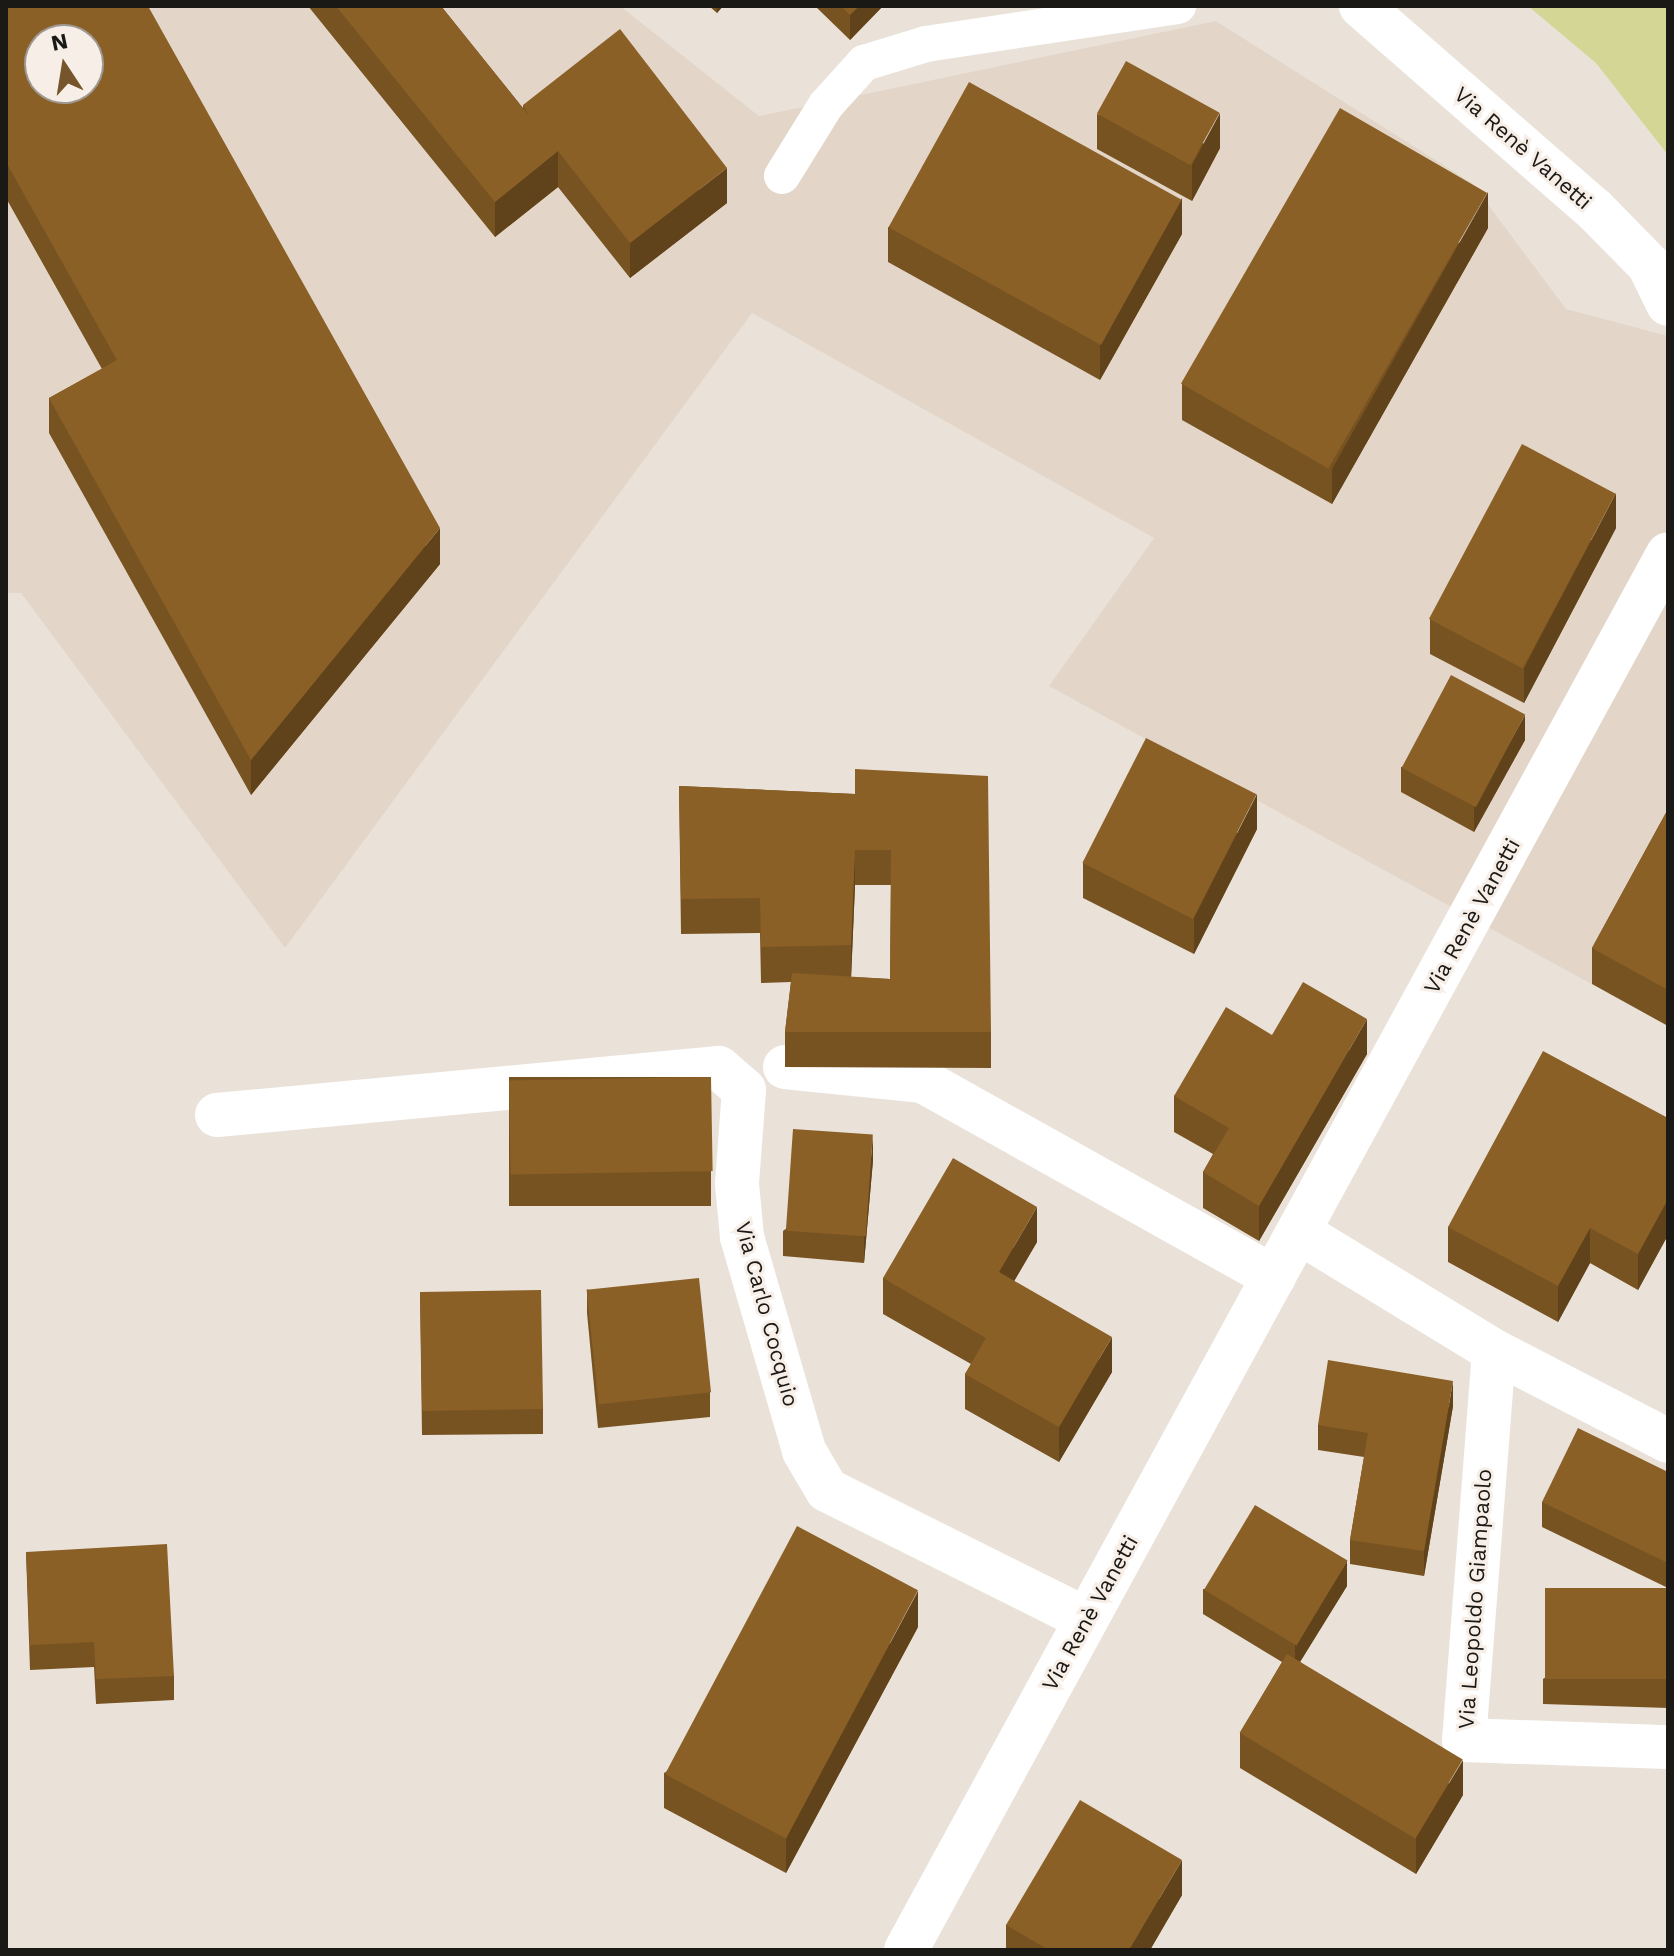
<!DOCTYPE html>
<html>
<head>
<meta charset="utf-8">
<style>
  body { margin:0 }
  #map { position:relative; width:1674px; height:1956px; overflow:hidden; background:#eae2d9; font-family:"Work Sans",sans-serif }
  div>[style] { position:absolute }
  .built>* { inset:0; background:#e3d6c8 }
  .green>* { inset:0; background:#d3d695 }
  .service>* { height:36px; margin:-18px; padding:0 18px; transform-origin:18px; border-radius:18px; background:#fff }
  .minor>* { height:44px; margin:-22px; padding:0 22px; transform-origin:22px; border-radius:22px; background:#fff }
  .tertiary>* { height:44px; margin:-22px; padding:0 22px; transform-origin:22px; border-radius:22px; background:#fff }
  .wall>* { inset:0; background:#785322; transform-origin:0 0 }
  .shaded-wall>* { inset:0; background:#61431b }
  .building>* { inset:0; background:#8b6027; transform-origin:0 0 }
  span { translate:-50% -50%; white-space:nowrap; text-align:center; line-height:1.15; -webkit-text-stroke:6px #f7efe7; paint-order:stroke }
  .street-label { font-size:22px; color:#1b1916 }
  .frame { position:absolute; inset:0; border:8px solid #1b1916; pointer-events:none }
  .north { position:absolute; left:24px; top:24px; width:80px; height:80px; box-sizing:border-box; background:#f7efe7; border:2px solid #9f9993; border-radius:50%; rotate:348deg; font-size:22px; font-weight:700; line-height:32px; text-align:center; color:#1b1916 }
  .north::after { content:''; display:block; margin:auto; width:28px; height:36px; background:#76552c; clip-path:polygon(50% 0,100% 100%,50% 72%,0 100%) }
</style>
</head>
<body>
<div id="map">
  <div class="built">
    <i style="clip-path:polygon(evenodd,6px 6px,620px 6px,759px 116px,1216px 21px,1472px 183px,1566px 309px,1668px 336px,1668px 1026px,1049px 686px,1154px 538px,752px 313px,285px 948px,21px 593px,6px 593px,6px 6px,40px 40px,88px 40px,88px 88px,40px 88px,40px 40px)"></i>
  </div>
  <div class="green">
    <i style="clip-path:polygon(1528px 6px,1668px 6px,1668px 155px,1596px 63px)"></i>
  </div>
  <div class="service">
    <i style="left:782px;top:176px;width:84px;rotate:-58.2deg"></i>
    <i style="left:826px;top:105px;width:57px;rotate:-47.9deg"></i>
    <i style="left:864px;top:63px;width:65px;rotate:-17deg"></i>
    <i style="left:926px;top:44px;width:255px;rotate:-8.6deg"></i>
  </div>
  <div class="minor">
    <i style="left:785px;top:1067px;width:139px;rotate:5.8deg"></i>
    <i style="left:923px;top:1081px;width:402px;rotate:29.2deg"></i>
    <i style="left:217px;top:1115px;width:504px;rotate:-5.35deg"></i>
    <i style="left:719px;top:1068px;width:33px;rotate:41deg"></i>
    <i style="left:744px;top:1090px;width:94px;rotate:94.3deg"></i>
    <i style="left:737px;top:1184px;width:53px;rotate:84.6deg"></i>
    <i style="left:742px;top:1237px;width:223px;rotate:73.8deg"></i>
    <i style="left:804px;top:1451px;width:45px;rotate:59.5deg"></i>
    <i style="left:827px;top:1490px;width:289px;rotate:26.5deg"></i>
    <i style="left:1299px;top:1232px;width:228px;rotate:31.4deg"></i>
    <i style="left:1494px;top:1351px;width:390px;rotate:94.4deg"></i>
    <i style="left:1464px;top:1740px;width:204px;rotate:2deg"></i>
    <i style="left:1494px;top:1351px;width:196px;rotate:27.3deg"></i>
  </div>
  <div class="tertiary">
    <i style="left:1361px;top:6px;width:309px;rotate:41.1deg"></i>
    <i style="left:1594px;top:209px;width:78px;rotate:45.5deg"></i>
    <i style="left:1649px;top:265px;width:43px;rotate:64deg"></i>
    <i style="left:906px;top:1950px;width:1590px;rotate:-61.37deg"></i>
  </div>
  <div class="wall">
    <i style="clip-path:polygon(6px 6px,440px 564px,251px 795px,49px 433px,49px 398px,102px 369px,6px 198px)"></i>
    <i style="clip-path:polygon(308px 6px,441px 6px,523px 108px,523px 105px,727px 203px,630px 278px,558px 187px,495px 237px)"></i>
    <i style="clip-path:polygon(709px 6px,723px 6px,717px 13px)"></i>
    <i style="clip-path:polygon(815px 6px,883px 6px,850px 40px)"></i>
    <i style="clip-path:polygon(1097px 114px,1220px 148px,1192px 201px,1097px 149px)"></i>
    <i style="clip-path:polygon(888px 227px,1182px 234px,1100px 380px,888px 262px)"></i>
    <i style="clip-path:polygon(1488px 228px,1332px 504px,1182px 420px,1182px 384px)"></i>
    <i style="clip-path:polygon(1616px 528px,1524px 703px,1430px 654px,1430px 619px)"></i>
    <i style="clip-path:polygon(1525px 740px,1474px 832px,1401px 792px,1401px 767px)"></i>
    <i style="clip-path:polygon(evenodd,855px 769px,991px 1032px,991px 1068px,785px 1067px,785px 1032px,791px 982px,761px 983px,760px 933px,681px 934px,679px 786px,855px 794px,855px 769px,855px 885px,891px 885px,890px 979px,851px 977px,855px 885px)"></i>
    <i style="clip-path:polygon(1668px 809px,1668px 1026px,1592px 984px,1592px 948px)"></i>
    <i style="clip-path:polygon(1257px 829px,1194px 954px,1083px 898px,1083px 863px)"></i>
    <i style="clip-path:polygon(1272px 1035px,1367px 1054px,1259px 1241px,1203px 1208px,1203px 1172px,1213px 1154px,1174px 1132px,1174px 1096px)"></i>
    <i style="left:711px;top:1077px;width:129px;height:202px;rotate:90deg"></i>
    <i style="clip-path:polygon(1668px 1118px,1668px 1235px,1638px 1290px,1590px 1263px,1558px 1322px,1448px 1262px,1448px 1227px)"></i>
    <i style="clip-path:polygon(873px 1160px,864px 1263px,783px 1256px,783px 1231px)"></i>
    <i style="clip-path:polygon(1037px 1242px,1014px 1281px,1112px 1372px,1059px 1462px,965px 1409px,965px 1374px,971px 1364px,883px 1314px,883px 1278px)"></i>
    <i style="clip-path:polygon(587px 1289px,710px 1392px,710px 1417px,598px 1428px,587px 1313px)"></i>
    <i style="clip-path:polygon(420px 1292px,543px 1409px,543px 1434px,422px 1435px)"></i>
    <i style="clip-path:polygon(1453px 1406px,1424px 1576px,1350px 1564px,1350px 1540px,1364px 1457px,1318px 1450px,1318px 1425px)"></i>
    <i style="clip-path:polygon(1668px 1472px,1668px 1588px,1542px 1527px,1542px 1502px)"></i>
    <i style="clip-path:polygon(26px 1552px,174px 1676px,174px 1700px,96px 1704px,94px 1667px,30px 1670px)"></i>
    <i style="clip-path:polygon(1347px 1586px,1300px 1662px,1463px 1795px,1416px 1874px,1240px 1768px,1240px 1733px,1282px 1662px,1203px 1614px,1203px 1589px)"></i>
    <i style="clip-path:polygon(1668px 1589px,1668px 1708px,1543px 1704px,1543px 1679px)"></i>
    <i style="clip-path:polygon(918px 1627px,786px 1873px,664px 1808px,664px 1773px)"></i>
    <i style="clip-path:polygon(1182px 1895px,1150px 1950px,1006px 1950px,1006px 1925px)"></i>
  </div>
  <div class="shaded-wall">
    <i style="clip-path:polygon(717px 6px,723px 6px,717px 13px)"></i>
    <i style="clip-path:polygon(859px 6px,883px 6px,850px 40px,850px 15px)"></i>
    <i style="clip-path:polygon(1220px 113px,1220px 148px,1192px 201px,1192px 165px)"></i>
    <i style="clip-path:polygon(558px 151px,558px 187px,495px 237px,495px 202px)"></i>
    <i style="clip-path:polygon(727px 168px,727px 203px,630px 278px,630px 243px)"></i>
    <i style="clip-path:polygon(1488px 192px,1488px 228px,1332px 504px,1332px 469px)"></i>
    <i style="clip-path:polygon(1182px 198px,1182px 234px,1100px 380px,1100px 344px)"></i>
    <i style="clip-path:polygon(1616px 493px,1616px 528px,1524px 703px,1524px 668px)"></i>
    <i style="clip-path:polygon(440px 528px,440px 564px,251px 795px,251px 760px)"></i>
    <i style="clip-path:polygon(1525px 715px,1525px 740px,1474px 832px,1474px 807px)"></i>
    <i style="clip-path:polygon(1257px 794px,1257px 829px,1194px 954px,1194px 918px)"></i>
    <i style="clip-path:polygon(855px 850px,855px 885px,851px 980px,851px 945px)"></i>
    <i style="clip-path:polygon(1367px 1019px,1367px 1054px,1259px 1241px,1259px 1206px)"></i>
    <i style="clip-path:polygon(873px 1135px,873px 1160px,864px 1263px,864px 1238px)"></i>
    <i style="clip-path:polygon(1668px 1199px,1668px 1235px,1638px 1290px,1638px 1254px)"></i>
    <i style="clip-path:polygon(1037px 1207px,1037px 1242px,999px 1307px,999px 1272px)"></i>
    <i style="clip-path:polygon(1590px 1228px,1590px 1263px,1558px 1322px,1558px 1286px)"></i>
    <i style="clip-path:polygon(1112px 1337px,1112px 1372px,1059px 1462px,1059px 1427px)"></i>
    <i style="clip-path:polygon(1453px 1381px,1453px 1406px,1424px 1576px,1424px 1551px)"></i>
    <i style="clip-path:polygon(1347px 1561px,1347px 1586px,1295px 1670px,1295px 1645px)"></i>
    <i style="clip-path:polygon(918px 1591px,918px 1627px,786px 1873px,786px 1838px)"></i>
    <i style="clip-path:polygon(1463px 1760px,1463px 1795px,1416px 1874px,1416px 1838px)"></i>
    <i style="clip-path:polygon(1182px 1860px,1182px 1895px,1150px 1950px,1129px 1950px)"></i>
  </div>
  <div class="building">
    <i style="clip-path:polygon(evenodd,6px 6px,148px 6px,440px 528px,251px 760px,49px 398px,117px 360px,6px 162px,6px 6px,40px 40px,88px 40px,88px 88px,40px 88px,40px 40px)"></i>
    <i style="clip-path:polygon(336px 6px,441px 6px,529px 116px,523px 105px,620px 29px,727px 168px,630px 243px,558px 151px,495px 202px)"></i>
    <i style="clip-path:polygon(841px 6px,859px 6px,850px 15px)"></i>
    <i style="left:1126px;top:61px;width:107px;height:60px;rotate:29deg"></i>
    <i style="left:969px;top:82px;width:243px;height:166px;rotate:29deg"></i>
    <i style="left:1340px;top:108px;width:170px;height:318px;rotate:30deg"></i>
    <i style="left:1522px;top:444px;width:106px;height:198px;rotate:28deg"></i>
    <i style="left:1451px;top:675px;width:84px;height:105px;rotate:28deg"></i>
    <i style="left:1146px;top:738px;width:124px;height:140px;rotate:27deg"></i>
    <i style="clip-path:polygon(855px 769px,988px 776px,991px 1032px,785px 1032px,792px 973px,890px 979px,891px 850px,855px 850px,851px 945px,761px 947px,760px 898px,681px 899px,679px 786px,855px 794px)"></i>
    <i style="clip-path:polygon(1668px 809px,1668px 990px,1592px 948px)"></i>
    <i style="clip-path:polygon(1303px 982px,1367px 1019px,1259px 1206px,1203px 1172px,1229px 1128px,1174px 1096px,1226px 1007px,1272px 1035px)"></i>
    <i style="clip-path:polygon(1543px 1051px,1668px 1118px,1668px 1199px,1638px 1254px,1590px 1228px,1558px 1286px,1448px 1227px)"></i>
    <i style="left:711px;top:1077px;width:94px;height:202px;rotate:89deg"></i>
    <i style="left:793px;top:1129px;width:80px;height:102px;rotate:4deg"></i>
    <i style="clip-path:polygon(953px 1158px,1037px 1207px,999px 1272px,1112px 1337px,1059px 1427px,965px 1374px,986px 1338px,883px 1278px)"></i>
    <i style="left:699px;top:1278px;width:115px;height:113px;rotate:84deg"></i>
    <i style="left:541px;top:1290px;width:119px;height:121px;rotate:89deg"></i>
    <i style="clip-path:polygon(1328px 1360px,1453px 1381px,1424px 1551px,1350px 1540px,1368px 1433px,1318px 1425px)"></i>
    <i style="clip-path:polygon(1578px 1428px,1668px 1472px,1668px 1563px,1542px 1502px)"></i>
    <i style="left:1255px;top:1505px;width:108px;height:99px;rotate:31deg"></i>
    <i style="left:797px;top:1526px;width:137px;height:281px;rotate:28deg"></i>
    <i style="clip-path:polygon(167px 1544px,174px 1676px,96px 1679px,94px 1642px,30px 1645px,26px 1552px)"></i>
    <i style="left:1545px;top:1588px;width:123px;height:91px"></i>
    <i style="left:1287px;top:1654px;width:205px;height:92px;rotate:31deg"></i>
    <i style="clip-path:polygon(1080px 1800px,1182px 1860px,1129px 1950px,1049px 1950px,1006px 1925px)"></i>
  </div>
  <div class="street-label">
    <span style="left:1523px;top:148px;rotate:41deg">Via Renè Vanetti</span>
    <span style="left:1472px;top:916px;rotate:-61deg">Via Renè Vanetti</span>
    <span style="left:767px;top:1314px;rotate:75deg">Via Carlo Cocquio</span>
    <span style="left:1475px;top:1599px;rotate:-86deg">Via Leopoldo Giampaolo</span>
    <span style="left:1090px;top:1613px;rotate:-61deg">Via Renè Vanetti</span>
  </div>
  <div class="frame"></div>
  <div class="north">N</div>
</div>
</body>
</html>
